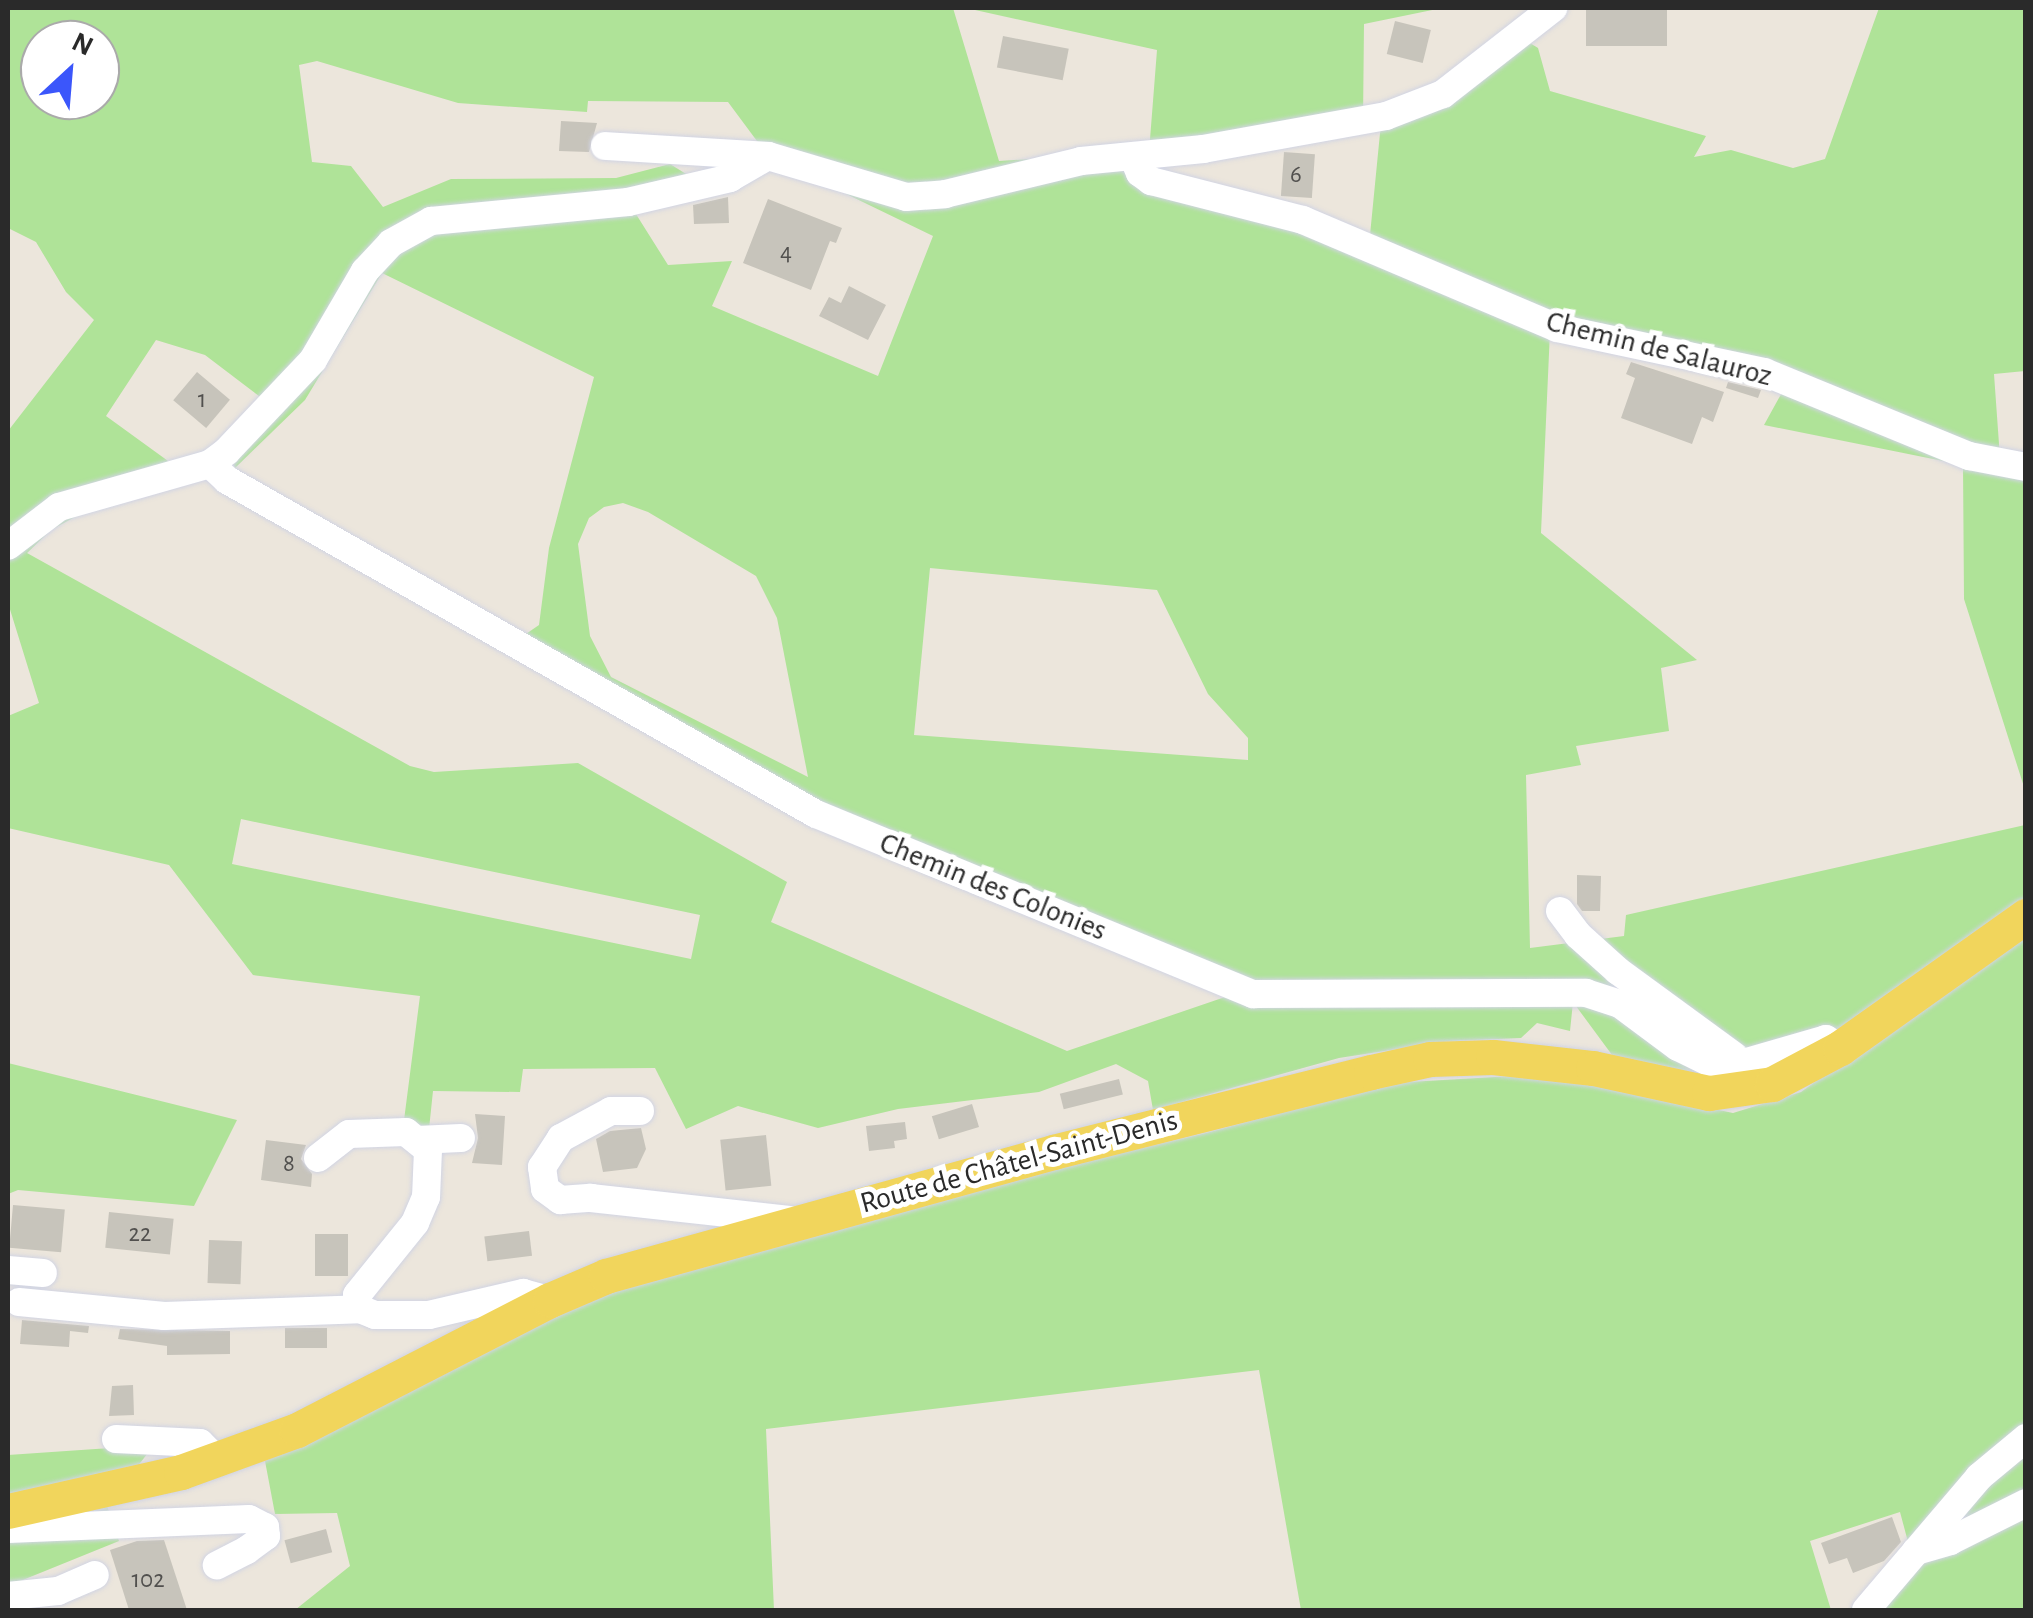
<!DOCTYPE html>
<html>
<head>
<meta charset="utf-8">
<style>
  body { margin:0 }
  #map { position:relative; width:2033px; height:1618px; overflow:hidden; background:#ece6dc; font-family:"Alegreya Sans",sans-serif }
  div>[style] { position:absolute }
  .green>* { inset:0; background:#afe398 }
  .building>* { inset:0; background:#c7c4bb; transform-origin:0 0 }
  .roads { filter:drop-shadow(0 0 2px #d1d4e3) drop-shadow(0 0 2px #d1d4e3) }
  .minor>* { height:28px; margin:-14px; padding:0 14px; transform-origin:14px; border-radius:14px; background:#fff }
  .major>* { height:35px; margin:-17.5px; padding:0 17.5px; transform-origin:17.5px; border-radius:17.5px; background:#f1d55c }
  span { translate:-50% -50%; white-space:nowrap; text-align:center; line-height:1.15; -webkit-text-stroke:10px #fff; paint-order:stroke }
  .number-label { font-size:25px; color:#51504e }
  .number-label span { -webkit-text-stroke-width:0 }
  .street-label { font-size:30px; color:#2a2a2a }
  .frame { position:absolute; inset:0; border:10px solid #2a2a2a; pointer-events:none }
  .north { position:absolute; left:20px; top:20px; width:100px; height:100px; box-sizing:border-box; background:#fff; border:2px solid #aaa; border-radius:50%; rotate:26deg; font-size:28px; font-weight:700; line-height:40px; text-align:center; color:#2a2a2a }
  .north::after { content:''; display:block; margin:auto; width:35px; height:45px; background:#3b56fb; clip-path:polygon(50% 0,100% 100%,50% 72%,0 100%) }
</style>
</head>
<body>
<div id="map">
  <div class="green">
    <i style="clip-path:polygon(evenodd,8px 8px,953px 8px,999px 161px,1149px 152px,1157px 50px,966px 8px,1442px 8px,1364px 24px,1363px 121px,1149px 152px,1146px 171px,1370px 235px,1381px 123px,1525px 40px,1538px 48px,1550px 91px,1706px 136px,1694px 157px,1731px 150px,1793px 168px,1825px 159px,1879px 8px,2025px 8px,2025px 371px,1994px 374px,2001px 472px,2025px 474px,2025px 790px,1964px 599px,1963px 465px,1764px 425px,1785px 387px,1550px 331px,1541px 533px,1697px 660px,1661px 668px,1669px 731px,1576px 746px,1581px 765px,1526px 775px,1530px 948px,1624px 936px,1626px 915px,2025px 825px,2025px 898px,1786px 1066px,1722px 1077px,1615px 1059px,1573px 1002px,1570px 1031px,1537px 1023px,1521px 1038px,1450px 1041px,1339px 1058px,1153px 1110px,1148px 1081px,1116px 1064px,1039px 1092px,898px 1109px,818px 1128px,738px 1106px,686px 1129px,655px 1068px,523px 1069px,520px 1092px,433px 1091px,429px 1129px,403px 1128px,420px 996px,253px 975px,169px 865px,8px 828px,8px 716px,39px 703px,8px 603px,8px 431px,94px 320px,66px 292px,36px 242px,8px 228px,8px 8px,40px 40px,100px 40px,100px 100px,40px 100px,40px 40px,8px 8px,317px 61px,458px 103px,587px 112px,588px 101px,728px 102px,768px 156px,933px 236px,878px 376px,712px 306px,732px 261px,668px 265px,629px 203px,699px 182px,670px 164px,616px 178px,451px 179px,383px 207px,351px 166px,312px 162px,299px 65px,317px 61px,8px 8px,382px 273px,594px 377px,549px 548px,539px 625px,523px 636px,802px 819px,1228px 996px,1067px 1051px,771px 922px,787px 882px,578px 763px,434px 772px,410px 766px,27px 553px,51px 530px,84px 512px,197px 482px,106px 416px,156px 340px,205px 355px,272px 406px,227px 451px,235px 468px,305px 400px,382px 273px,8px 8px,623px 503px,648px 512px,756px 576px,777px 618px,808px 777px,611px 677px,590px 636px,578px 544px,589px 518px,604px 507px,623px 503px,8px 8px,930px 568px,1157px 590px,1208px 694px,1248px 738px,1248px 760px,914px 735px,930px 568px,8px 8px,241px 819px,700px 915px,691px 959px,232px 864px,241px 819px)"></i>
    <i style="clip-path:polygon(2025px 930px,2025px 1610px,1849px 1610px,1911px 1553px,1900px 1512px,1810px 1541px,1831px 1610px,1301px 1610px,1259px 1370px,766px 1429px,774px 1610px,295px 1610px,350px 1566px,337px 1513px,275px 1514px,265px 1461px,616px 1287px,904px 1204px,1206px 1133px,1391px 1083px,1548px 1074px,1733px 1113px,1801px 1092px)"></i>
    <i style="clip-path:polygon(8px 1063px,237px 1120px,194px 1206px,18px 1190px,8px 1194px)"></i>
    <i style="clip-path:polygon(154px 1445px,107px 1506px,119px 1541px,8px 1586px,8px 1455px)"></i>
  </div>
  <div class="building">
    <i style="left:1586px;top:8px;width:81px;height:38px"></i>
    <i style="left:1395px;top:21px;width:37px;height:34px;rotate:14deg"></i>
    <i style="left:1003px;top:36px;width:67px;height:32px;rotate:11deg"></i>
    <i style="clip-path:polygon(561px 121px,597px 123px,589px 152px,559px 151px)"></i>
    <i style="left:1284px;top:152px;width:31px;height:44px;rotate:4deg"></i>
    <i style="clip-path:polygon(728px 197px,729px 223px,694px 224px,693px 205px)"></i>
    <i style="clip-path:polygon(768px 199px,842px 228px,836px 243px,830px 241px,811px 290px,743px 263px)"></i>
    <i style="clip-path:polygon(849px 286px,886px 305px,868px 340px,819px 316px,829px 297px,841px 303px)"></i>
    <i style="clip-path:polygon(1631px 362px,1724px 392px,1713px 422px,1702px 417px,1692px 444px,1621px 418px,1635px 378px,1626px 374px)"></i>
    <i style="left:197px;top:372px;width:43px;height:37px;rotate:40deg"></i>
    <i style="clip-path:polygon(1728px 382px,1761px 390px,1758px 398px,1726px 388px)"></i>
    <i style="clip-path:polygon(1577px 875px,1601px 876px,1600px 911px,1582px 911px,1577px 904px)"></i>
    <i style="left:1119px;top:1079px;width:16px;height:61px;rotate:76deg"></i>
    <i style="left:972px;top:1104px;width:24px;height:42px;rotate:73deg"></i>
    <i style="clip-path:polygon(475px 1114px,505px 1116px,502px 1165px,472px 1163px,478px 1138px)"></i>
    <i style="clip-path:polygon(905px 1122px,907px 1139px,894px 1141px,895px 1148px,869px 1151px,866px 1126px)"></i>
    <i style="clip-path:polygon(641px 1128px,646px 1149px,637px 1168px,603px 1172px,596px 1139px,610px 1131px)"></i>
    <i style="left:766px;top:1135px;width:51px;height:46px;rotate:84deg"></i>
    <i style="clip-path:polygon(266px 1140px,306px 1145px,301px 1159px,312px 1174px,311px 1187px,261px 1180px)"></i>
    <i style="left:13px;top:1205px;width:52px;height:43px;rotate:5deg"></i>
    <i style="left:109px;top:1212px;width:65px;height:36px;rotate:6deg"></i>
    <i style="left:529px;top:1231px;width:25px;height:45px;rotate:83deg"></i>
    <i style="left:315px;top:1234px;width:33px;height:42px"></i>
    <i style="left:209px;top:1240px;width:33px;height:43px;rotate:2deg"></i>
    <i style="clip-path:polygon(22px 1320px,89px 1326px,88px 1333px,70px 1331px,69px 1347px,20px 1344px)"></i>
    <i style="left:327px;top:1328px;width:20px;height:42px;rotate:90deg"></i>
    <i style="clip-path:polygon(120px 1329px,230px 1331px,230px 1354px,167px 1355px,167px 1346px,118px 1339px)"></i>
    <i style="clip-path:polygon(133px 1385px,134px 1415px,109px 1416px,112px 1386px)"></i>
    <i style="clip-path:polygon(1892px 1517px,1901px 1542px,1884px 1561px,1853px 1573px,1847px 1558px,1829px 1564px,1821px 1543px)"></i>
    <i style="left:326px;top:1529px;width:24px;height:43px;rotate:75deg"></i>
    <i style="clip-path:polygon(164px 1540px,187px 1610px,129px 1610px,110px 1550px,137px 1541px)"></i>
  </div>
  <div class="roads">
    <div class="minor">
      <i style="left:605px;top:146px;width:163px;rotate:3.5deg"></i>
      <i style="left:1134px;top:159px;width:15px;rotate:67deg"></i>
      <i style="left:1140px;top:173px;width:14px;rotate:36deg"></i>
      <i style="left:1151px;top:181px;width:157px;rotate:14.4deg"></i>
      <i style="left:1303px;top:220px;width:276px;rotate:23deg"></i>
      <i style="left:1557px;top:328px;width:212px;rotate:12deg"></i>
      <i style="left:1764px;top:372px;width:222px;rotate:22.3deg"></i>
      <i style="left:1969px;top:456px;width:58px;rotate:10.9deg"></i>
      <i style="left:210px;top:464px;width:23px;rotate:43deg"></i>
      <i style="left:227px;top:480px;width:677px;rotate:29.56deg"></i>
      <i style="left:816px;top:814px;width:473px;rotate:22.4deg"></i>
      <i style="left:1253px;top:994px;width:333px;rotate:-0.2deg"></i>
      <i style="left:1586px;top:993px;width:36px;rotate:18deg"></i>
      <i style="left:1620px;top:1004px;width:72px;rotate:36.6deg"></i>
      <i style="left:1678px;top:1047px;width:34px;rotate:26deg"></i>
      <i style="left:1709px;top:1062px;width:38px"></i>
      <i style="left:1747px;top:1062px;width:82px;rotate:-16.2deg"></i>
      <i style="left:1826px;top:1039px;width:17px;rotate:33deg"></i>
      <i style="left:8px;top:546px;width:64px;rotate:-37.4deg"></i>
      <i style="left:59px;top:507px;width:157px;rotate:-15.9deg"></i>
      <i style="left:210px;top:464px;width:21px;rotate:-37deg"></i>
      <i style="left:227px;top:451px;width:125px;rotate:-46.6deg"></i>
      <i style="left:313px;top:360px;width:103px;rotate:-59.7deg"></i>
      <i style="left:365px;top:271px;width:38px;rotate:-47deg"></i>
      <i style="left:391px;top:243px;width:46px;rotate:-28.8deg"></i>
      <i style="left:431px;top:221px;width:198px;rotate:-5.5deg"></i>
      <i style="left:628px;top:202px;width:105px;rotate:-13.2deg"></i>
      <i style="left:730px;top:178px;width:44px;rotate:-30.1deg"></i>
      <i style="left:768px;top:156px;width:144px;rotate:16.5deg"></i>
      <i style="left:906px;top:197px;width:39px;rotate:-4deg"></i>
      <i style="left:945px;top:194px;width:140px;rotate:-13.6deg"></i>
      <i style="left:1081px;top:161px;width:123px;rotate:-5.6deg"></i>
      <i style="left:1203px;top:149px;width:186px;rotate:-10.2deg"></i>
      <i style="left:1386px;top:116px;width:61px;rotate:-21.1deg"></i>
      <i style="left:1443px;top:94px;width:140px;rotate:-38deg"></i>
      <i style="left:1560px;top:911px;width:30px;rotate:53deg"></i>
      <i style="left:1578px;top:935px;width:54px;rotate:42deg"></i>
      <i style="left:1618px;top:971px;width:144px;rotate:36.2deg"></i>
      <i style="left:640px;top:1111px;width:29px;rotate:180deg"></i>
      <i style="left:611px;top:1111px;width:57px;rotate:151.6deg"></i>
      <i style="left:561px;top:1138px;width:35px;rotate:123deg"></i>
      <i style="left:542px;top:1167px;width:22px;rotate:82deg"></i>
      <i style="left:545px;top:1189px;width:19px;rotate:36deg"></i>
      <i style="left:560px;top:1200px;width:31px;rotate:-4deg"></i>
      <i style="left:591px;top:1198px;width:199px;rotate:6.3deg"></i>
      <i style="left:417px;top:1140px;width:44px;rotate:-2.6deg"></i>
      <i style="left:318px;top:1158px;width:39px;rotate:-38deg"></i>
      <i style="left:349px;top:1134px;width:57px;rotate:-2deg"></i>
      <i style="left:406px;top:1132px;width:28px;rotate:39deg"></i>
      <i style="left:428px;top:1150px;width:47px;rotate:92.4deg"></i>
      <i style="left:426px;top:1197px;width:28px;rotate:113deg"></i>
      <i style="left:415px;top:1223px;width:92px;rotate:128.9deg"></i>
      <i style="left:357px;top:1295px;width:14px;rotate:78deg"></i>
      <i style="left:360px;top:1309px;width:16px;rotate:22deg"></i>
      <i style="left:375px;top:1315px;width:54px"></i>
      <i style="left:429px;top:1315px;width:97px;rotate:-13.2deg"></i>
      <i style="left:523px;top:1293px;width:28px;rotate:15deg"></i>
      <i style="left:8px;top:1270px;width:35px;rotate:5deg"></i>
      <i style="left:19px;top:1302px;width:146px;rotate:5.5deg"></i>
      <i style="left:164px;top:1316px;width:196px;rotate:-2deg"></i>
      <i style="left:116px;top:1439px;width:84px;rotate:2.7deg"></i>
      <i style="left:200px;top:1443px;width:25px;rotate:45deg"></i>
      <i style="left:8px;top:1529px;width:241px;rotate:-2.4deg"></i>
      <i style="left:249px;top:1519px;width:18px;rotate:27deg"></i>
      <i style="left:265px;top:1527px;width:9px;rotate:84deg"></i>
      <i style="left:266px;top:1536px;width:24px;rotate:144deg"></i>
      <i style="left:247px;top:1550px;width:34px;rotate:153deg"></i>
      <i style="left:1916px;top:1551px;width:35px;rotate:-16deg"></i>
      <i style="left:1950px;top:1541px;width:85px;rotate:-26.6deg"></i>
      <i style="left:8px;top:1596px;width:50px;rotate:-5.7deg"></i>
      <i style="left:58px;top:1591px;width:40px;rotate:-23.4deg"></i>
      <i style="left:1866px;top:1610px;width:175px;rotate:-49.6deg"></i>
      <i style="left:1979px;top:1477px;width:61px;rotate:-39.7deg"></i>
    </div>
    <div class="major">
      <i style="left:8px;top:1511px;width:177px;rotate:-12.7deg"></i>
      <i style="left:181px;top:1472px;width:123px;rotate:-19.9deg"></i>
      <i style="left:297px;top:1430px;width:284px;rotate:-27.2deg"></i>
      <i style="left:550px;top:1300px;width:61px;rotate:-23.2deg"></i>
      <i style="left:606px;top:1276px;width:464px;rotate:-15.5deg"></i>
      <i style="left:1053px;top:1152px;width:328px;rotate:-14.1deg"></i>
      <i style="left:1371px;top:1072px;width:60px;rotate:-12.4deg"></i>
      <i style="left:1430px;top:1059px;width:63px;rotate:-1.8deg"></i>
      <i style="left:1493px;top:1057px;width:101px;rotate:6.3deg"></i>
      <i style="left:1593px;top:1068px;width:119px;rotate:12.2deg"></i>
      <i style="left:1709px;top:1093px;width:64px;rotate:-8.1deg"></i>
      <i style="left:1772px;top:1084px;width:77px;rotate:-27.9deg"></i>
      <i style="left:1840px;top:1048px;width:228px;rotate:-35.4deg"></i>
    </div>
  </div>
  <div class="number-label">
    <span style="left:1296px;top:175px">6</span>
    <span style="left:786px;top:253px">4</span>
    <span style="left:202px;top:400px">1</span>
    <span style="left:289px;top:1164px">8</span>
    <span style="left:140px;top:1234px">22</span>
    <span style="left:148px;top:1580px">102</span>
  </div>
  <div class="street-label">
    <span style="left:1659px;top:349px;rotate:14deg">Chemin de Salauroz</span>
    <span style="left:993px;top:887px;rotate:22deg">Chemin des Colonies</span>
    <span style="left:1019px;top:1162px;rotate:-15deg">Route de Châtel-Saint-Denis</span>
  </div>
  <div class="frame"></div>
  <div class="north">N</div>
</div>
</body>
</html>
